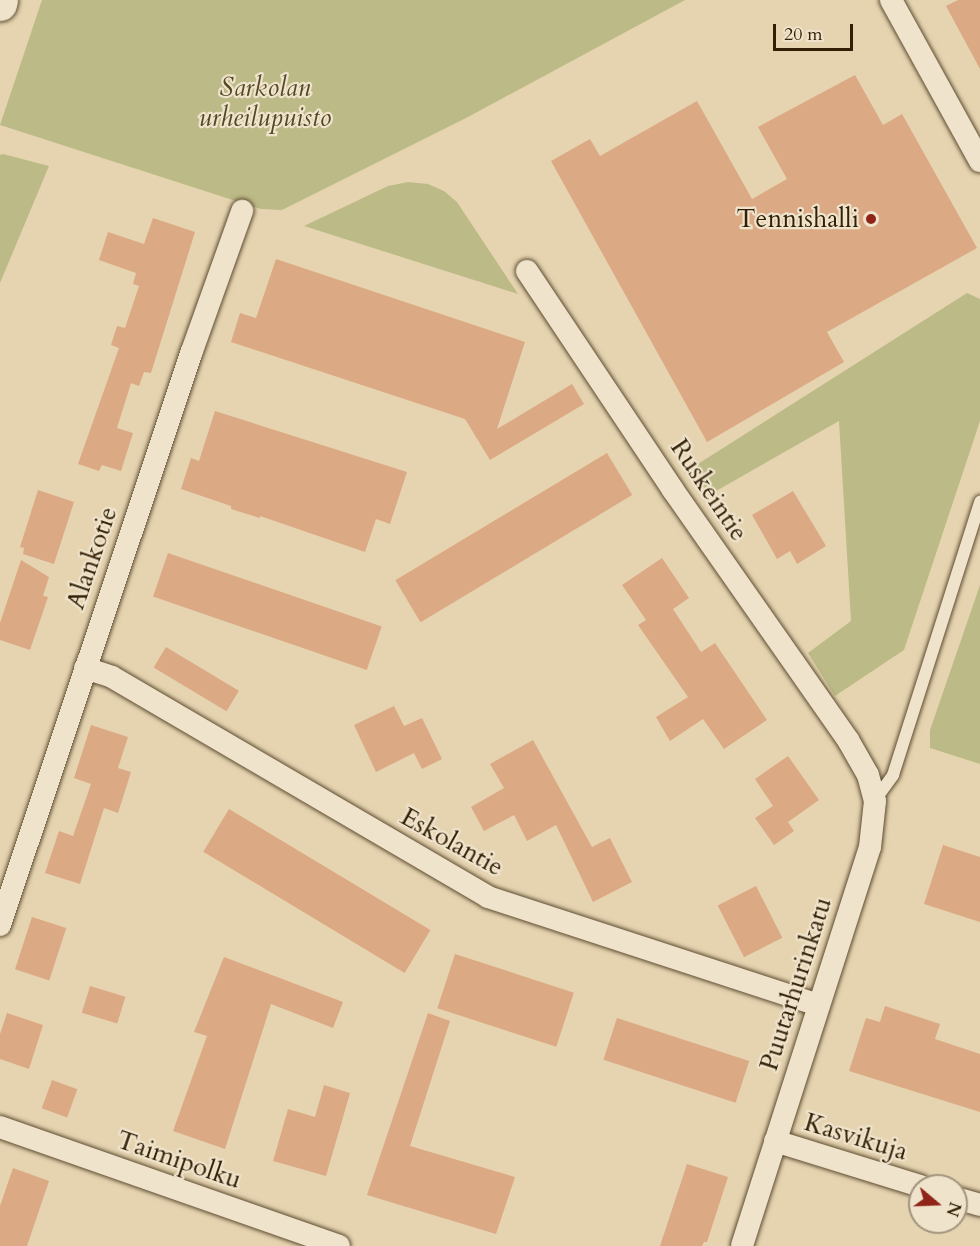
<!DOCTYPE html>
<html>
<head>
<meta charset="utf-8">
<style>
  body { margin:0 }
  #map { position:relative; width:980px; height:1246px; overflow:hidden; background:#e6d4b1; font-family:Cardo,serif }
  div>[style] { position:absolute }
  .green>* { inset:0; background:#bcbb87 }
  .building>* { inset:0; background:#dba984; transform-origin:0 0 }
  .roads { filter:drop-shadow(0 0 2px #5e4d31) drop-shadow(0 0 2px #5e4d31) }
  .lane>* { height:12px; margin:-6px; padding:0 6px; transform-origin:6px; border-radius:6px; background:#efe3cc }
  .street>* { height:22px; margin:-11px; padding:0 11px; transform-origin:11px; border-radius:11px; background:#efe3cc }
  .secondary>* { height:33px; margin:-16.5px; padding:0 16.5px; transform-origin:16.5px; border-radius:16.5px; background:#efe3cc }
  .dots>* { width:16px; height:16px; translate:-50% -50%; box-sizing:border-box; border:3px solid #efe3cc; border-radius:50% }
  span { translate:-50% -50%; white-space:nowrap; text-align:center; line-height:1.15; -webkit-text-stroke:4.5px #efe3cc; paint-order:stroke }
  .park-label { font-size:26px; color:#544726; font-style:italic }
  .poi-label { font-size:26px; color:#312006 }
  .right { translate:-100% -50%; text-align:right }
  .street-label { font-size:26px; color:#312006 }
  .north { position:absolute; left:908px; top:1174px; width:60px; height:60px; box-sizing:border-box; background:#efe3cc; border:2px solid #a3957d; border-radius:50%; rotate:109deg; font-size:16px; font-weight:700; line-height:24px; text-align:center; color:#312006 }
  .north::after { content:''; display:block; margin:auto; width:21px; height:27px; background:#8f2418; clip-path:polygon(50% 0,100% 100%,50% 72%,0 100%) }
  .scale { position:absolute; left:773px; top:24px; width:80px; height:27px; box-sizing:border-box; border:3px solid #312006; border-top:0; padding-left:8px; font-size:18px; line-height:21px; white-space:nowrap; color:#312006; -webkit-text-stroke:4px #efe3cc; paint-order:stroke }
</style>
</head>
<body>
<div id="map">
  <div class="green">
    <i style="clip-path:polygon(42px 0,685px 0,468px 117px,282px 210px,261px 209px,0 125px)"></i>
    <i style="clip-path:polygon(3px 154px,49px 166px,0 283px,0 155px)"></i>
    <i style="clip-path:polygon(408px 182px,428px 184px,444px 191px,457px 202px,518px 294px,304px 226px,388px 186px)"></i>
    <i style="clip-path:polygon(967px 293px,980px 299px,980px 421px,904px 650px,835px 696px,808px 653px,851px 621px,839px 421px,709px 495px,690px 469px)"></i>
    <i style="clip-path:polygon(980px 585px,980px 764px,930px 748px,930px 730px)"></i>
  </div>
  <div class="building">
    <i style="clip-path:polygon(958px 0,980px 0,980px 69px,946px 6px)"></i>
    <i style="clip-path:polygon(855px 75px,883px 125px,902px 114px,977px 248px,827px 332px,844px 362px,707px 442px,551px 161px,590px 139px,600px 156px,697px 101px,752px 199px,787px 179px,758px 127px)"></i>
    <i style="clip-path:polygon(153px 218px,195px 232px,151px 373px,144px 372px,139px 386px,131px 383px,117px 428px,133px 433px,121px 471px,102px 465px,99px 471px,78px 464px,119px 348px,111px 345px,117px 326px,125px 328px,139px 286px,133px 284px,136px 273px,99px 260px,108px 232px,144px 244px)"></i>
    <i style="clip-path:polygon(276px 259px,525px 342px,497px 429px,572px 384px,584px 404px,490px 460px,465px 419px,231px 342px,240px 313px,256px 318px)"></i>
    <i style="clip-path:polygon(215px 411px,407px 472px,390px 524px,376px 519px,365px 552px,260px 516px,260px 518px,231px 509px,231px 506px,181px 489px,191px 458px,199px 461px)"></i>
    <i style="left:607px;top:453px;width:49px;height:247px;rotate:59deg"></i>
    <i style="clip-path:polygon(38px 490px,74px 502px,54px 564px,23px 554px,24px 548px,20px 547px)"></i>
    <i style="clip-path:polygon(793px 491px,826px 546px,797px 564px,790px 551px,777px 559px,752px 515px)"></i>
    <i style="left:168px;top:553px;width:226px;height:46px;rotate:19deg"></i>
    <i style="clip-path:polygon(662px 558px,689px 598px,673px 609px,701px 652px,715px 643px,767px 720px,724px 749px,703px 719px,670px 741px,656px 717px,688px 697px,638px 625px,646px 620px,622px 585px)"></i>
    <i style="clip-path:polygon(21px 560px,49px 577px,43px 596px,48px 597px,30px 650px,0 640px,0 623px)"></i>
    <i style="left:166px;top:647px;width:85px;height:24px;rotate:31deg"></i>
    <i style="clip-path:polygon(394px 706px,404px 726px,422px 718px,442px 759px,422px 769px,414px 753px,376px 772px,354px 725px)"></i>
    <i style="clip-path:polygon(91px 725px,128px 737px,118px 768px,131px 772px,118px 813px,104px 808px,80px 884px,45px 873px,59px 831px,73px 836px,91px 784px,74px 778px)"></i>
    <i style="clip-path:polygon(533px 740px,592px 847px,610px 838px,632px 882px,593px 902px,556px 825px,527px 841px,514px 815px,484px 831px,471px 807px,504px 788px,490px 764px)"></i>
    <i style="clip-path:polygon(788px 756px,819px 800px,788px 822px,794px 831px,774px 845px,755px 818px,773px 806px,755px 779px)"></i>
    <i style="left:229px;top:809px;width:235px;height:50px;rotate:31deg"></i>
    <i style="clip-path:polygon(943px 845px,980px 857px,980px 922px,924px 904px)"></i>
    <i style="left:756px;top:886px;width:58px;height:43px;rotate:63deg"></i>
    <i style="left:32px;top:917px;width:36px;height:55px;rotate:18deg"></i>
    <i style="left:455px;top:954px;width:125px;height:57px;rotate:18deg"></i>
    <i style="clip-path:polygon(224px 957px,343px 1002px,333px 1028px,271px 1004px,225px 1149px,173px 1131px,207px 1036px,194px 1032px)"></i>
    <i style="left:90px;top:986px;width:37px;height:28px;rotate:17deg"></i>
    <i style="clip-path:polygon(885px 1006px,940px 1024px,935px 1039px,980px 1054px,980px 1112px,849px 1071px,866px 1018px,880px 1022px)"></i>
    <i style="clip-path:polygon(7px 1013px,43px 1025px,29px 1069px,0 1059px,0 1034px)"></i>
    <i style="clip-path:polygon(428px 1013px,450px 1021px,410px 1146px,515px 1177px,496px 1234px,367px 1195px)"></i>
    <i style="left:617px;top:1018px;width:139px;height:44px;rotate:18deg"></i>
    <i style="left:52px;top:1080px;width:27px;height:30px;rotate:20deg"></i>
    <i style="clip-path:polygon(324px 1085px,350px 1093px,326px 1176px,273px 1161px,288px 1109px,315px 1117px)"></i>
    <i style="clip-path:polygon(687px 1164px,728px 1177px,707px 1242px,704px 1242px,702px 1246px,660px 1246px)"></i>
    <i style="clip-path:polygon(13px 1168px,49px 1181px,27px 1246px,0 1246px,0 1206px)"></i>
  </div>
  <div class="roads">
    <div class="lane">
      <i style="left:875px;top:800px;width:31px;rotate:-54deg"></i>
      <i style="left:893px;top:775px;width:287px;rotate:-72.3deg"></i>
    </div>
    <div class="street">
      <i style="left:891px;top:0;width:184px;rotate:61.1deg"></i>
      <i style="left:527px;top:271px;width:263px;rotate:56.3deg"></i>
      <i style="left:673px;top:490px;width:305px;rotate:55deg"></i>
      <i style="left:848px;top:740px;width:40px;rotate:60.3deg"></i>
      <i style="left:868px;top:775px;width:27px;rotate:75deg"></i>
      <i style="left:875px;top:801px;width:46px;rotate:96.2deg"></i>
      <i style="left:870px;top:847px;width:419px;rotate:107.8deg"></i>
      <i style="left:85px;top:668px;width:28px;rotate:18deg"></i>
      <i style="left:112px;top:677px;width:436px;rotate:30.3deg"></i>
      <i style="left:488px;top:897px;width:347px;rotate:18.1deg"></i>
      <i style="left:0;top:925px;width:605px;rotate:-71.51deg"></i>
      <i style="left:192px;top:351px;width:149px;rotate:-70.3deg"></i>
      <i style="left:0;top:1127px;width:359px;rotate:19.3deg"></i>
      <i style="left:775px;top:1141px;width:152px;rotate:17.2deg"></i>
      <i style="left:956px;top:1198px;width:25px;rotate:16deg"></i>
    </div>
    <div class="secondary">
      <i style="left:0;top:4px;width:4px;rotate:-76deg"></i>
    </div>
  </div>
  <div class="dots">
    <i style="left:871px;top:219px;background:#8f2418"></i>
  </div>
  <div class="park-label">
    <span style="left:265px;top:103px">Sarkolan<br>urheilupuisto</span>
  </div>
  <div class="poi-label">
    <span class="right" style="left:859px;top:219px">Tennishalli</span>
  </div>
  <div class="street-label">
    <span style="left:709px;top:490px;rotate:56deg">Ruskeintie</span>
    <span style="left:92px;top:558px;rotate:-71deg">Alankotie</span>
    <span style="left:452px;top:842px;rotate:29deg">Eskolantie</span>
    <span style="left:796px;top:984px;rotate:-72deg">Puutarhurinkatu</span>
    <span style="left:856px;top:1137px;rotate:17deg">Kasvikuja</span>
    <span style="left:179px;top:1160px;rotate:19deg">Taimipolku</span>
  </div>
  <div class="north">N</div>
  <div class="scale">20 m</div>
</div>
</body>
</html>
